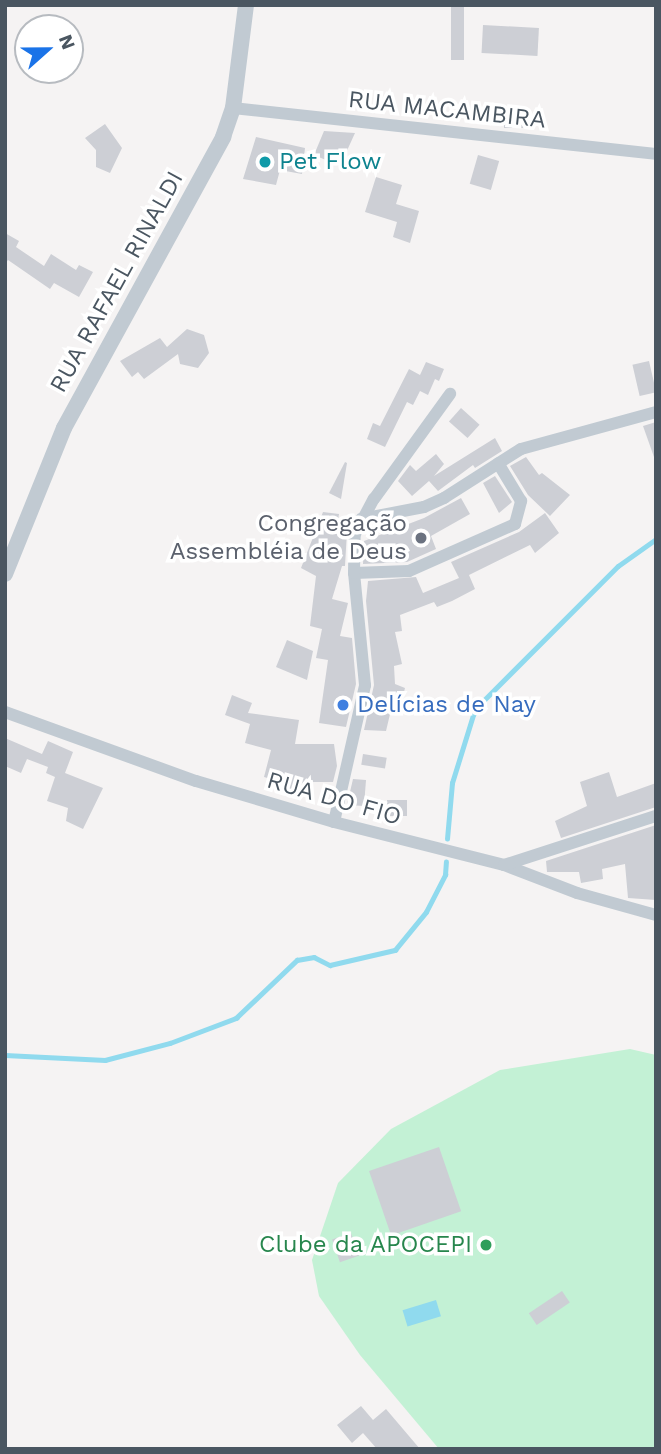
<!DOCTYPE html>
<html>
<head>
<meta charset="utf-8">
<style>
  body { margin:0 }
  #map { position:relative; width:661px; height:1454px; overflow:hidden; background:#f5f3f3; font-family:"Work Sans",sans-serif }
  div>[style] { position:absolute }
  .green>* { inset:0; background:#c3f1d5 }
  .water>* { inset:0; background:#90daee; transform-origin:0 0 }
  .stream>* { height:4.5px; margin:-2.25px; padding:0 2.25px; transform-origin:2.25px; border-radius:2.25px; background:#90daee }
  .building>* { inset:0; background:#cdcfd5; transform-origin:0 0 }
  .minor>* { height:12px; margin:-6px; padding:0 6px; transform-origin:6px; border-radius:6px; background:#c1cad2 }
  .tertiary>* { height:16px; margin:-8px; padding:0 8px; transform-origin:8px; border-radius:8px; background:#c1cad2 }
  .dots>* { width:19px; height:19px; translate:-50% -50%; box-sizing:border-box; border:4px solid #fff; border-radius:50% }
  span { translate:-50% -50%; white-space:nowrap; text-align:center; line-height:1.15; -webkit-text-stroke:7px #fff; paint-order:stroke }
  .street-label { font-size:24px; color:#4a5661 }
  .culture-label { font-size:24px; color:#0d838f }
  .left { translate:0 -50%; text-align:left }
  .worship-label { font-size:24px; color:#5b616d }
  .right { translate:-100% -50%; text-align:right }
  .shop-label { font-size:24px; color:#366cbe }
  .leisure-label { font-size:24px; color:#27864d }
  .frame { position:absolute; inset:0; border:7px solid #4a5661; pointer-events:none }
  .north { position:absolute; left:14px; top:14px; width:70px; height:70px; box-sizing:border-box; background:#fff; border:2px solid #b7bbc0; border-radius:50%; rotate:69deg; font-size:19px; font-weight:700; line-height:28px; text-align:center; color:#4a5661 }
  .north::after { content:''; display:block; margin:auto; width:24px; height:32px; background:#1a73e8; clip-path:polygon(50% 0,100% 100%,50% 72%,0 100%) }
</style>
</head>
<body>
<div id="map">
  <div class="green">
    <i style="clip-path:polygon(630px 1049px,656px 1055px,656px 1449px,439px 1449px,360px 1355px,319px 1296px,312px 1260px,338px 1183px,391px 1129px,500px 1070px)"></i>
  </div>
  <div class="water">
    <i style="left:436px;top:1300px;width:17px;height:35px;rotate:73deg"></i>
  </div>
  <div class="stream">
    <i style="left:447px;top:839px;width:56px;rotate:-84.9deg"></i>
    <i style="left:452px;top:783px;width:71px;rotate:-72.8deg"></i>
    <i style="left:473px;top:715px;width:16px;rotate:-55deg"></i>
    <i style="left:482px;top:702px;width:192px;rotate:-45deg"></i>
    <i style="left:618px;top:566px;width:47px;rotate:-35.4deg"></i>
    <i style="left:5px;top:1055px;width:100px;rotate:2.9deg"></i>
    <i style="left:105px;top:1060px;width:67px;rotate:-14.7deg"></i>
    <i style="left:170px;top:1043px;width:71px;rotate:-20.7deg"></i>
    <i style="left:236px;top:1018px;width:84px;rotate:-43.6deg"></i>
    <i style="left:297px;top:960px;width:17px;rotate:-10deg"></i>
    <i style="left:314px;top:957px;width:18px;rotate:27deg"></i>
    <i style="left:330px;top:965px;width:67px;rotate:-13deg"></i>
    <i style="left:395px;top:950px;width:49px;rotate:-50.8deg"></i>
    <i style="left:426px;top:912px;width:42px;rotate:-62.8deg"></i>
    <i style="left:445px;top:875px;width:13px;rotate:-86deg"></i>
  </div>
  <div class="building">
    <i style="left:451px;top:5px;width:13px;height:55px"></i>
    <i style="left:483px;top:25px;width:56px;height:28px;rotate:3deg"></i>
    <i style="left:504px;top:108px;width:21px;height:20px"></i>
    <i style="clip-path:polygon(105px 124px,122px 148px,110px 173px,96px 167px,96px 150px,85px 138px)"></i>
    <i style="clip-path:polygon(324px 131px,355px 133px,340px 166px,314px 155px)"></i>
    <i style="clip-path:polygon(256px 137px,305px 148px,302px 174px,280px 170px,276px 185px,243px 179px)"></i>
    <i style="left:478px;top:155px;width:22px;height:30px;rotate:16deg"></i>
    <i style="clip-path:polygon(376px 177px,402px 185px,396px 204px,419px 211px,410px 243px,393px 237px,397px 222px,365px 212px)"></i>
    <i style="clip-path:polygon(5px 233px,19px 241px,16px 247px,44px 266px,51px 254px,76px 270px,79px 265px,93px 272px,79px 297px,54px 283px,50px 289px,8px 260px,5px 264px)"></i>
    <i style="clip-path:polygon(187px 329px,204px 335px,209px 353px,198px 368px,180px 364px,178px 354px,144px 379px,138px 372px,132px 377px,120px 361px,160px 338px,167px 347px)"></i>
    <i style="left:649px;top:361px;width:32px;height:17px;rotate:77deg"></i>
    <i style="clip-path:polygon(426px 362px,444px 369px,439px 381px,435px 379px,428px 395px,420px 391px,413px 405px,407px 402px,385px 447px,367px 439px,373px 423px,380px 426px,409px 369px,420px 375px)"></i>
    <i style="left:461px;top:408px;width:25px;height:18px;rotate:42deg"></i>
    <i style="clip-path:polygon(656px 422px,656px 457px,654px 457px,643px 426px)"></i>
    <i style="clip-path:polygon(495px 438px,502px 451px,475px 468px,473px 465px,438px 491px,429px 481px,412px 496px,398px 481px,410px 465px,416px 471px,436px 454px,444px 464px,434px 476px)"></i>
    <i style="clip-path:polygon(526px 457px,539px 475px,542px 473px,570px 495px,550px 516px,528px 495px,510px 466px)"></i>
    <i style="clip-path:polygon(345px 462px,347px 463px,341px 499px,329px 493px)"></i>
    <i style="clip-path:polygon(495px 476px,512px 502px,499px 513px,483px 483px)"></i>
    <i style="clip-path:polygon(461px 498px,470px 514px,431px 536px,436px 549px,407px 562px,363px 564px,364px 541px,424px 518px)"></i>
    <i style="clip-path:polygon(323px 512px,339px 514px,336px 534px,347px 531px,345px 566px,342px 566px,332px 599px,348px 603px,340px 636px,352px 638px,356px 684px,346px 727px,319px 723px,328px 660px,316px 658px,322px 629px,310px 626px,316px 576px,301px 568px)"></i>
    <i style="clip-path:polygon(545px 513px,559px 533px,535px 553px,530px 545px,469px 575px,475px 589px,452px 601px,437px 607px,434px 602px,400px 615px,402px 631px,395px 632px,402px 664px,394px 666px,395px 684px,405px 688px,402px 700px,391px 710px,386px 731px,364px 730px,374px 685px,366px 601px,368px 581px,416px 577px,423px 593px,459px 578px,451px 562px,519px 532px)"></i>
    <i style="clip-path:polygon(287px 640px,313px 651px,307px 680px,276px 667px)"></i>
    <i style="clip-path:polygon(232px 695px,252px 703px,248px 713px,299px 720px,295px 744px,334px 744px,337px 766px,333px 782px,303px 782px,301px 794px,281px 791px,282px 782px,264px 777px,271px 750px,245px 743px,250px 724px,225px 715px)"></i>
    <i style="clip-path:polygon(5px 738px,42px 754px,48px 741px,73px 752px,65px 773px,103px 788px,83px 829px,66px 821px,68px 808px,47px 801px,55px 777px,46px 773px,48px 767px,27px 759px,21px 773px,5px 766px)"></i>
    <i style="left:363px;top:754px;width:24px;height:11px;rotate:9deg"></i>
    <i style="clip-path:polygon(609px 772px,617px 797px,656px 783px,656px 807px,561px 838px,555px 821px,587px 806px,580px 782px)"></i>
    <i style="clip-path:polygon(353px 779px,366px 780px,364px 806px,347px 805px)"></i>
    <i style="left:387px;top:800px;width:20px;height:16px"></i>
    <i style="clip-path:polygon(656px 825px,656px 900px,628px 898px,625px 864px,602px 869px,603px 879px,581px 883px,579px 872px,547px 872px,546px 861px)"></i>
    <i style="left:439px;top:1147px;width:68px;height:74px;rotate:71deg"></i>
    <i style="left:351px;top:1233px;width:24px;height:20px;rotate:71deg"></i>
    <i style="left:562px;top:1291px;width:14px;height:40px;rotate:56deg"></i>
    <i style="clip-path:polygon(361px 1406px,373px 1420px,386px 1409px,420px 1449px,377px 1449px,363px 1433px,352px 1443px,337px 1425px)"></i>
  </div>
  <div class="minor">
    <i style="left:233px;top:108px;width:425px;rotate:6.2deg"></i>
    <i style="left:361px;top:519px;width:64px;rotate:-10.8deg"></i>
    <i style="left:424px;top:507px;width:22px;rotate:-24deg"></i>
    <i style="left:444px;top:498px;width:91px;rotate:-32.5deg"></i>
    <i style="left:521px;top:449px;width:140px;rotate:-15.3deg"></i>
    <i style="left:354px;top:573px;width:55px;rotate:-2.1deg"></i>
    <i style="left:409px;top:571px;width:116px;rotate:-23.9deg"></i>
    <i style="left:515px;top:524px;width:24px;rotate:-75deg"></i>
    <i style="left:521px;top:501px;width:44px;rotate:-121.2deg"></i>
    <i style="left:5px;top:712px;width:203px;rotate:19.9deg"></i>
    <i style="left:196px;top:781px;width:144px;rotate:16.5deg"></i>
    <i style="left:334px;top:822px;width:175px;rotate:14.2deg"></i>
    <i style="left:504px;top:865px;width:78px;rotate:21deg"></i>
    <i style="left:577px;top:893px;width:82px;rotate:15.6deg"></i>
    <i style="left:334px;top:822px;width:140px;rotate:-77.2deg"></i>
    <i style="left:365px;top:685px;width:113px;rotate:-95.6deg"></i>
    <i style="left:354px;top:573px;width:39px;rotate:-89deg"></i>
    <i style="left:355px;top:534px;width:40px;rotate:-62deg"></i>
    <i style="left:374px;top:499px;width:130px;rotate:-54.1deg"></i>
    <i style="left:504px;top:865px;width:160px;rotate:-17.9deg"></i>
  </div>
  <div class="tertiary">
    <i style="left:5px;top:574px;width:157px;rotate:-68deg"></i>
    <i style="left:64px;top:428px;width:332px;rotate:-61.3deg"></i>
    <i style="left:223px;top:137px;width:31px;rotate:-71deg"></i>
    <i style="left:233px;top:108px;width:104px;rotate:-82.8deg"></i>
  </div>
  <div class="dots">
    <i style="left:265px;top:162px;background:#0f9aa8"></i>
    <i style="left:421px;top:538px;background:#6b7280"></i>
    <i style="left:343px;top:705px;background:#3f7fe0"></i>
    <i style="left:486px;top:1245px;background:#2e9e5b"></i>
  </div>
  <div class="street-label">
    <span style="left:447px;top:110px;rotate:6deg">RUA MACAMBIRA</span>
    <span style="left:117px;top:282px;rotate:-61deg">RUA RAFAEL RINALDI</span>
    <span style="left:334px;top:799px;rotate:16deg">RUA DO FIO</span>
  </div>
  <div class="culture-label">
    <span class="left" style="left:279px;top:162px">Pet Flow</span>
  </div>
  <div class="worship-label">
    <span class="right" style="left:407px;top:538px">Congregação<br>Assembléia de Deus</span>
  </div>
  <div class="shop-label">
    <span class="left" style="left:357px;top:705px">Delícias de Nay</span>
  </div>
  <div class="leisure-label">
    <span class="right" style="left:472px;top:1245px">Clube da APOCEPI</span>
  </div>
  <div class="frame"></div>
  <div class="north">N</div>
</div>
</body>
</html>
